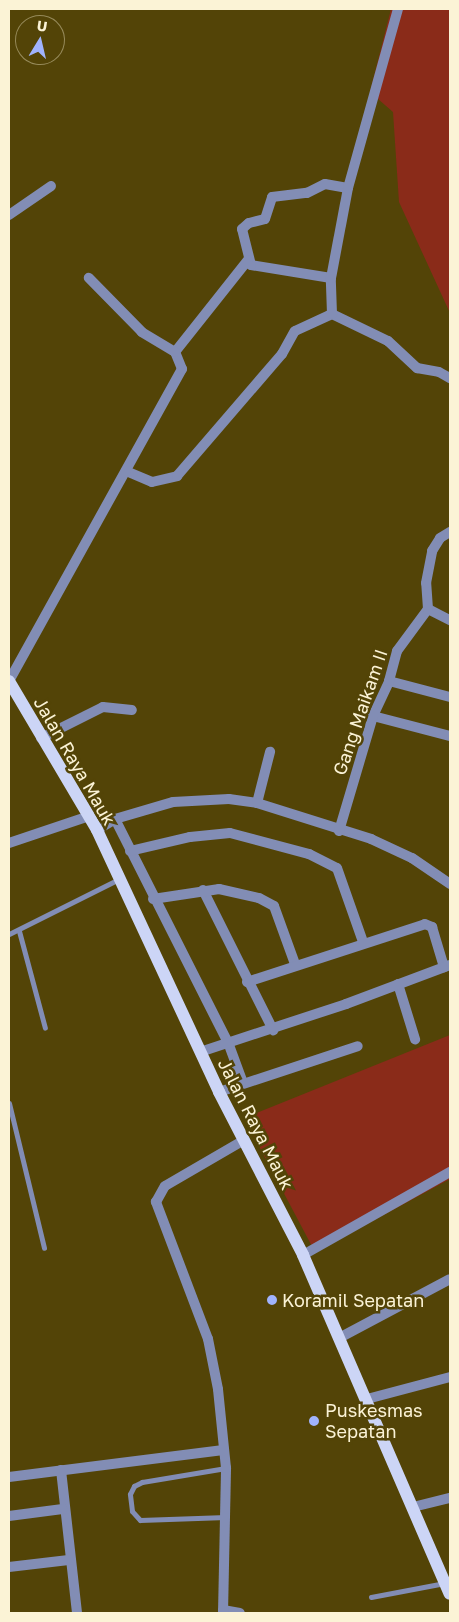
<!DOCTYPE html>
<html>
<head>
<meta charset="utf-8">
<style>
  body { margin:0 }
  #map { position:relative; width:459px; height:1622px; overflow:hidden; background:#534407; font-family:"Golos Text",sans-serif }
  div>[style] { position:absolute }
  .green>* { inset:0; background:#8a2b19 }
  .service>* { height:5px; margin:-2.5px; padding:0 2.5px; transform-origin:2.5px; border-radius:2.5px; background:#828db5 }
  .minor>* { height:10px; margin:-5px; padding:0 5px; transform-origin:5px; border-radius:5px; background:#828db5 }
  .tertiary>* { height:10px; margin:-5px; padding:0 5px; transform-origin:5px; border-radius:5px; background:#828db5 }
  .primary>* { height:12px; margin:-6px; padding:0 6px; transform-origin:6px; border-radius:6px; background:#ccd5f6 }
  .dots>* { width:14px; height:14px; translate:-50% -50%; box-sizing:border-box; border:2px solid #534407; border-radius:50% }
  span { translate:-50% -50%; white-space:nowrap; text-align:center; line-height:1.15; -webkit-text-stroke:5px #534407; paint-order:stroke }
  .street-label { font-size:18px; color:#fbf3d6 }
  .poi-label { font-size:18px; color:#fbf3d6 }
  .left { translate:0 -50%; text-align:left }
  .frame { position:absolute; inset:0; border:10px solid #fbf3d6; pointer-events:none }
  .north { position:absolute; left:15px; top:15px; width:50px; height:50px; box-sizing:border-box; background:#534407; border:1px solid #968a5a; border-radius:50%; rotate:9deg; font-size:14px; font-weight:700; line-height:20px; text-align:center; color:#fbf3d6 }
  .north::after { content:''; display:block; margin:auto; width:18px; height:22px; background:#a0b3fd; clip-path:polygon(50% 0,100% 100%,50% 72%,0 100%) }
</style>
</head>
<body>
<div id="map">
  <div class="green">
    <i style="clip-path:polygon(391px 9px,450px 9px,450px 313px,399px 202px,393px 112px,370px 92px)"></i>
    <i style="clip-path:polygon(450px 1035px,450px 1179px,315px 1252px,244px 1118px)"></i>
  </div>
  <div class="service">
    <i style="left:19px;top:931px;width:100px;rotate:75deg"></i>
    <i style="left:9px;top:934px;width:123px;rotate:-26.6deg"></i>
    <i style="left:9px;top:1103px;width:149px;rotate:76.4deg"></i>
    <i style="left:226px;top:1517px;width:86px;rotate:178deg"></i>
    <i style="left:140px;top:1520px;width:12px;rotate:-132deg"></i>
    <i style="left:132px;top:1511px;width:17px;rotate:-97deg"></i>
    <i style="left:130px;top:1494px;width:9px;rotate:-63deg"></i>
    <i style="left:134px;top:1486px;width:9px;rotate:-27deg"></i>
    <i style="left:142px;top:1482px;width:85px;rotate:-9.5deg"></i>
    <i style="left:371px;top:1597px;width:75px;rotate:-10.7deg"></i>
  </div>
  <div class="minor">
    <i style="left:9px;top:215px;width:51px;rotate:-34.6deg"></i>
    <i style="left:331px;top:278px;width:81px;rotate:-170.8deg"></i>
    <i style="left:251px;top:265px;width:37px;rotate:-104deg"></i>
    <i style="left:242px;top:229px;width:9px;rotate:-41deg"></i>
    <i style="left:249px;top:223px;width:16px;rotate:-14deg"></i>
    <i style="left:265px;top:219px;width:23px;rotate:-72deg"></i>
    <i style="left:272px;top:197px;width:35px;rotate:-7deg"></i>
    <i style="left:307px;top:193px;width:20px;rotate:-27deg"></i>
    <i style="left:325px;top:184px;width:23px;rotate:10deg"></i>
    <i style="left:332px;top:314px;width:62px;rotate:25.7deg"></i>
    <i style="left:388px;top:341px;width:40px;rotate:43deg"></i>
    <i style="left:417px;top:368px;width:22px;rotate:10deg"></i>
    <i style="left:439px;top:372px;width:13px;rotate:29deg"></i>
    <i style="left:175px;top:352px;width:117px;rotate:-51.6deg"></i>
    <i style="left:126px;top:471px;width:28px;rotate:23deg"></i>
    <i style="left:152px;top:482px;width:26px;rotate:-13deg"></i>
    <i style="left:177px;top:476px;width:161px;rotate:-49.3deg"></i>
    <i style="left:282px;top:354px;width:26px;rotate:-61deg"></i>
    <i style="left:295px;top:331px;width:41px;rotate:-24.7deg"></i>
    <i style="left:332px;top:314px;width:36px;rotate:-92deg"></i>
    <i style="left:331px;top:278px;width:92px;rotate:-79.3deg"></i>
    <i style="left:348px;top:188px;width:186px;rotate:-74.4deg"></i>
    <i style="left:428px;top:609px;width:25px;rotate:27deg"></i>
    <i style="left:9px;top:681px;width:357px;rotate:-61deg"></i>
    <i style="left:182px;top:369px;width:18px;rotate:-112deg"></i>
    <i style="left:175px;top:352px;width:39px;rotate:-149deg"></i>
    <i style="left:142px;top:332px;width:76px;rotate:-134.5deg"></i>
    <i style="left:389px;top:681px;width:63px;rotate:14.7deg"></i>
    <i style="left:373px;top:716px;width:80px;rotate:14.6deg"></i>
    <i style="left:41px;top:738px;width:69px;rotate:-26.6deg"></i>
    <i style="left:103px;top:707px;width:29px;rotate:6deg"></i>
    <i style="left:257px;top:803px;width:53px;rotate:-75.7deg"></i>
    <i style="left:115px;top:819px;width:253px;rotate:63.2deg"></i>
    <i style="left:229px;top:1045px;width:40px;rotate:69.8deg"></i>
    <i style="left:97px;top:830px;width:21px;rotate:-31deg"></i>
    <i style="left:115px;top:819px;width:60px;rotate:-16.3deg"></i>
    <i style="left:173px;top:802px;width:56px;rotate:-3.1deg"></i>
    <i style="left:229px;top:799px;width:28px;rotate:8deg"></i>
    <i style="left:257px;top:803px;width:120px;rotate:17.5deg"></i>
    <i style="left:371px;top:839px;width:45px;rotate:24.9deg"></i>
    <i style="left:412px;top:858px;width:46px;rotate:34.4deg"></i>
    <i style="left:339px;top:831px;width:120px;rotate:-73.5deg"></i>
    <i style="left:373px;top:716px;width:38px;rotate:-65deg"></i>
    <i style="left:389px;top:681px;width:31px;rotate:-75deg"></i>
    <i style="left:397px;top:651px;width:52px;rotate:-53.6deg"></i>
    <i style="left:428px;top:609px;width:26px;rotate:-94deg"></i>
    <i style="left:426px;top:583px;width:33px;rotate:-79deg"></i>
    <i style="left:432px;top:551px;width:15px;rotate:-58deg"></i>
    <i style="left:440px;top:538px;width:12px;rotate:-31deg"></i>
    <i style="left:130px;top:851px;width:62px;rotate:-13.1deg"></i>
    <i style="left:190px;top:837px;width:40px;rotate:-5.7deg"></i>
    <i style="left:230px;top:833px;width:82px;rotate:14.9deg"></i>
    <i style="left:309px;top:854px;width:31px;rotate:27deg"></i>
    <i style="left:337px;top:868px;width:78px;rotate:70.6deg"></i>
    <i style="left:203px;top:890px;width:157px;rotate:63.4deg"></i>
    <i style="left:153px;top:899px;width:67px;rotate:-8.6deg"></i>
    <i style="left:219px;top:889px;width:41px;rotate:12.7deg"></i>
    <i style="left:259px;top:898px;width:17px;rotate:28deg"></i>
    <i style="left:274px;top:906px;width:62px;rotate:70.1deg"></i>
    <i style="left:247px;top:982px;width:187px;rotate:-18deg"></i>
    <i style="left:425px;top:924px;width:8px;rotate:23deg"></i>
    <i style="left:432px;top:927px;width:42px;rotate:73.3deg"></i>
    <i style="left:398px;top:984px;width:58px;rotate:72.8deg"></i>
    <i style="left:200px;top:1052px;width:154px;rotate:-18.2deg"></i>
    <i style="left:346px;top:1004px;width:111px;rotate:-20.6deg"></i>
    <i style="left:219px;top:1092px;width:146px;rotate:-18.3deg"></i>
    <i style="left:303px;top:1255px;width:169px;rotate:-29.5deg"></i>
    <i style="left:341px;top:1337px;width:123px;rotate:-28deg"></i>
    <i style="left:367px;top:1399px;width:86px;rotate:-14.8deg"></i>
    <i style="left:61px;top:1470px;width:144px;rotate:83.6deg"></i>
    <i style="left:9px;top:1477px;width:216px;rotate:-7.2deg"></i>
    <i style="left:413px;top:1507px;width:38px;rotate:-14deg"></i>
    <i style="left:9px;top:1516px;width:54px;rotate:-7.4deg"></i>
    <i style="left:9px;top:1567px;width:60px;rotate:-6.7deg"></i>
    <i style="left:223px;top:1610px;width:17px;rotate:10deg"></i>
    <i style="left:223px;top:1613px;width:145px;rotate:-88.8deg"></i>
    <i style="left:226px;top:1468px;width:79px;rotate:-95.8deg"></i>
    <i style="left:218px;top:1389px;width:51px;rotate:-101.3deg"></i>
    <i style="left:208px;top:1339px;width:147px;rotate:-110.8deg"></i>
    <i style="left:156px;top:1202px;width:18px;rotate:-61deg"></i>
    <i style="left:165px;top:1186px;width:91px;rotate:-30.2deg"></i>
  </div>
  <div class="tertiary">
    <i style="left:9px;top:843px;width:84px;rotate:-18.6deg"></i>
  </div>
  <div class="primary">
    <i style="left:9px;top:681px;width:173px;rotate:59.4deg"></i>
    <i style="left:97px;top:830px;width:289px;rotate:65deg"></i>
    <i style="left:219px;top:1092px;width:183px;rotate:62.7deg"></i>
    <i style="left:303px;top:1255px;width:369px;rotate:66.6deg"></i>
  </div>
  <div class="dots">
    <i style="left:272px;top:1300px;background:#a0b3fd"></i>
    <i style="left:314px;top:1421px;background:#a0b3fd"></i>
  </div>
  <div class="street-label">
    <span style="left:360px;top:712px;rotate:-71deg">Gang Maikam II</span>
    <span style="left:75px;top:761px;rotate:60deg">Jalan Raya Mauk</span>
    <span style="left:256px;top:1124px;rotate:63deg">Jalan Raya Mauk</span>
  </div>
  <div class="poi-label">
    <span class="left" style="left:282px;top:1300px">Koramil Sepatan</span>
    <span class="left" style="left:325px;top:1421px">Puskesmas<br>Sepatan</span>
  </div>
  <div class="frame"></div>
  <div class="north">U</div>
</div>
</body>
</html>
